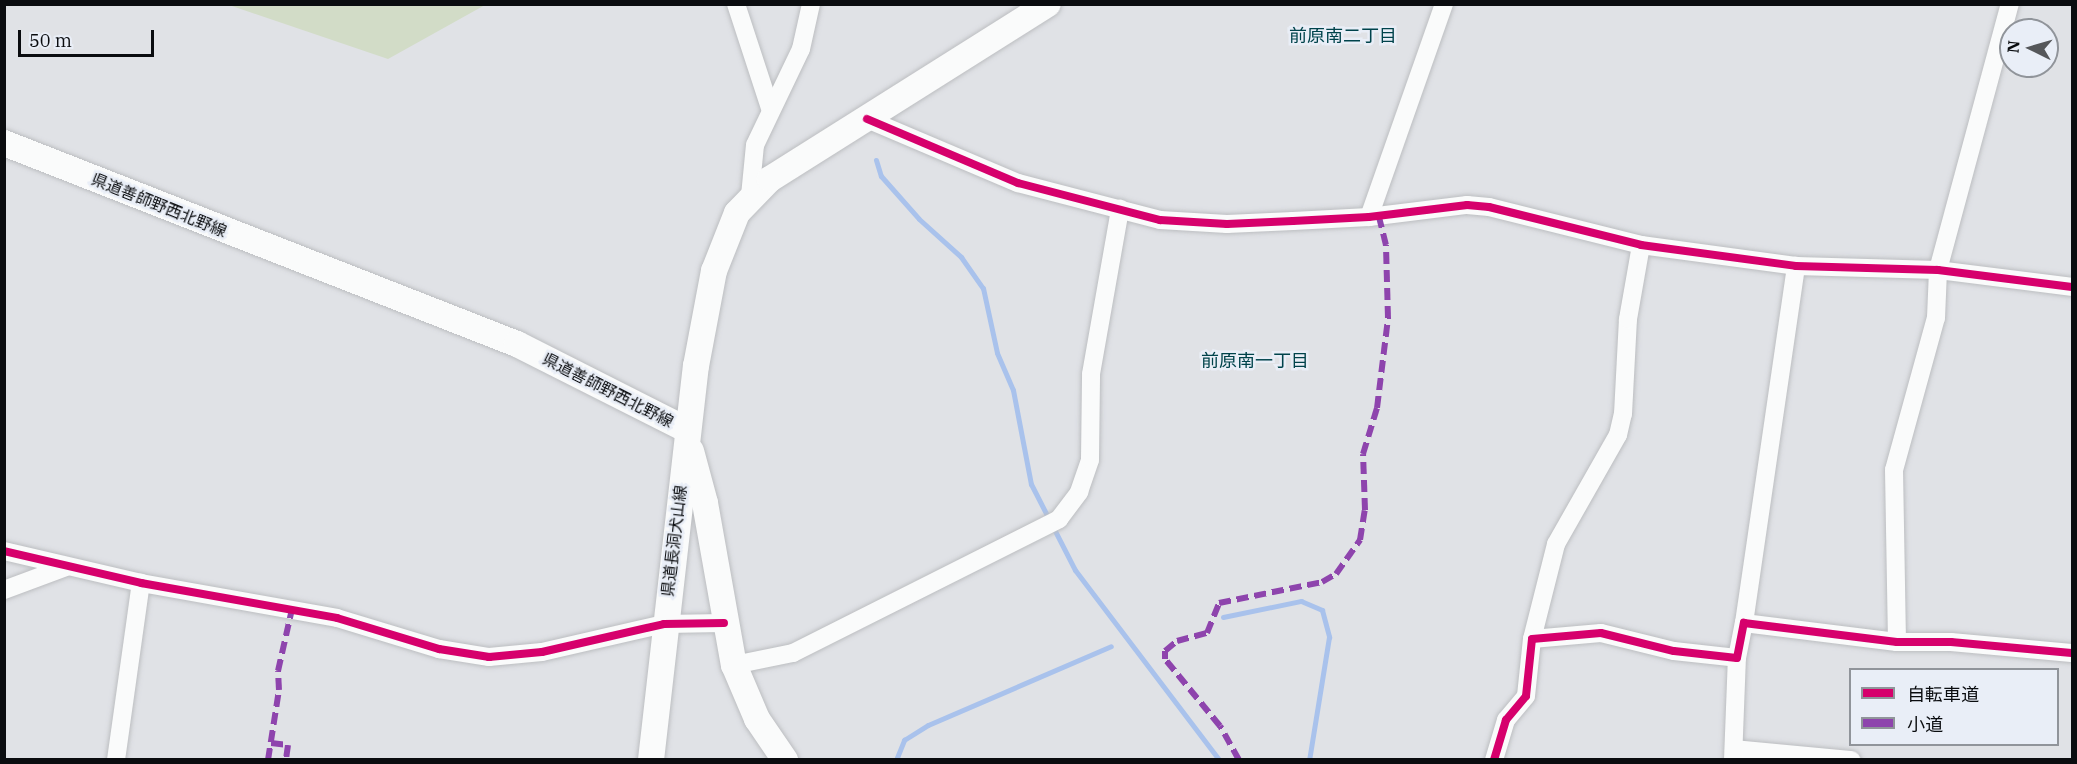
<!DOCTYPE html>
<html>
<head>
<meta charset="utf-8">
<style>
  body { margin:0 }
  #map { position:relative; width:2077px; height:764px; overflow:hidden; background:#e0e2e6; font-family:"IBM Plex Serif","Noto Sans JP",serif }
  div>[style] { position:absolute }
  .green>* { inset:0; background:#d2dcc7 }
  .stream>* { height:5px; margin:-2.5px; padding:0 2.5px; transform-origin:2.5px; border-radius:2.5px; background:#a9c2ec }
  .roads { filter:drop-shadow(0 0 2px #bcbec1) drop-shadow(0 0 2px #bcbec1) }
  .street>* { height:18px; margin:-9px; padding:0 9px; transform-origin:9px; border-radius:9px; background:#fafbfb }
  .secondary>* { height:26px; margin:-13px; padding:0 13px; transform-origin:13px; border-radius:13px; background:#fafbfb }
  .quiet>* { height:6px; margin-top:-3px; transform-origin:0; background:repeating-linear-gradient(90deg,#8e44ad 0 12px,transparent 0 18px) }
  .cycleway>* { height:8px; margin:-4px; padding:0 4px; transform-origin:4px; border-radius:4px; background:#d6006c }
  span { translate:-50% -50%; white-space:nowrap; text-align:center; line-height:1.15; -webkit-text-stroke:5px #e9eef7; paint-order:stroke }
  .street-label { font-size:16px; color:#0a0c0f }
  .neighbourhood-label { font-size:18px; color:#00434b }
  .frame { position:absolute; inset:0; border:6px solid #0a0c0f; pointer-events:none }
  .legend { position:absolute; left:1849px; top:668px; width:210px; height:78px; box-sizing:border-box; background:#e9eef7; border:2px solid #90949a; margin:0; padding:8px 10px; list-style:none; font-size:18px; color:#0a0c0f }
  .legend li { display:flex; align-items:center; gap:12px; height:30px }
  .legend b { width:30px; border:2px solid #90949a }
  .north { position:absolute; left:1999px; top:18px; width:60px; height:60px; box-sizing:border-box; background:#e9eef7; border:2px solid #90949a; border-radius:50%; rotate:275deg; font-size:16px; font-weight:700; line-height:24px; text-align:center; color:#0a0c0f }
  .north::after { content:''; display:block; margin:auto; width:21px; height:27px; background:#55575a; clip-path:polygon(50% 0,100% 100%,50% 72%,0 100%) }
  .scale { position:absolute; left:18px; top:30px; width:136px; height:27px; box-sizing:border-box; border:3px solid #0a0c0f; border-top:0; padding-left:8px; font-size:18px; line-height:21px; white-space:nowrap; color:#0a0c0f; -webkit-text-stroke:4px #e9eef7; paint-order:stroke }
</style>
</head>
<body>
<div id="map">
  <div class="green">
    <i style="clip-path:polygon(229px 5px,485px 5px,388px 59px)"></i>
  </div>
  <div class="stream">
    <i style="left:876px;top:160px;width:17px;rotate:73deg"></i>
    <i style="left:881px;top:176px;width:57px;rotate:48.5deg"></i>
    <i style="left:919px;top:219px;width:57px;rotate:42.1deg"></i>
    <i style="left:961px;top:257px;width:38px;rotate:55deg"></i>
    <i style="left:983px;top:288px;width:66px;rotate:77.8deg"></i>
    <i style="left:997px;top:353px;width:40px;rotate:66.6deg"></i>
    <i style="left:1013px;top:390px;width:96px;rotate:79.2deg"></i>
    <i style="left:1031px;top:484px;width:97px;rotate:62.9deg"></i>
    <i style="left:1075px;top:570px;width:238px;rotate:52.8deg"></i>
    <i style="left:1223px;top:617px;width:80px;rotate:-11.6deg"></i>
    <i style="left:1301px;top:601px;width:23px;rotate:23deg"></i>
    <i style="left:1322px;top:610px;width:28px;rotate:75deg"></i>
    <i style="left:1329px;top:637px;width:125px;rotate:99.2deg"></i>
    <i style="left:896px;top:760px;width:22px;rotate:-68deg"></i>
    <i style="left:904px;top:740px;width:28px;rotate:-32deg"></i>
    <i style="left:928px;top:725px;width:199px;rotate:-23.3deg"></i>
  </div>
  <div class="roads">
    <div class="street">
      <i style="left:736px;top:4px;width:109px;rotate:71.9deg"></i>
      <i style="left:867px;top:119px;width:164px;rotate:23deg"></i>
      <i style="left:1018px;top:183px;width:147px;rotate:14.6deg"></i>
      <i style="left:1160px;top:220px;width:67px;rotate:3.4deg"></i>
      <i style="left:1227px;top:224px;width:66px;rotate:-2.6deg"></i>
      <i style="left:1293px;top:221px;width:76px;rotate:-3deg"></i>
      <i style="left:1369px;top:217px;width:99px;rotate:-7deg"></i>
      <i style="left:1467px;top:205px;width:22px;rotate:5deg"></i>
      <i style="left:1489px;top:207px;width:157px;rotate:14deg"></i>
      <i style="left:1641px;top:245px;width:156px;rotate:7.7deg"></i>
      <i style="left:1796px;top:266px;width:142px;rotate:1.6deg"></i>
      <i style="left:1938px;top:270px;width:135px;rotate:7.2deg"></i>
      <i style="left:750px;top:196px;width:51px;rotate:-84.4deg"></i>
      <i style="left:755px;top:145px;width:106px;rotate:-64.4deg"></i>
      <i style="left:801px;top:49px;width:46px;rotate:-77.5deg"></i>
      <i style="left:1369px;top:217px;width:226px;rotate:-70.6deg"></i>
      <i style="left:4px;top:551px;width:141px;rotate:13.1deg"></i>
      <i style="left:141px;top:583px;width:199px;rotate:10.1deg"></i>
      <i style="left:337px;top:618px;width:107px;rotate:16.9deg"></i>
      <i style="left:439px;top:649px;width:51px;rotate:9.1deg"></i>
      <i style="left:489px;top:657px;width:53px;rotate:-5.4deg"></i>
      <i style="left:542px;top:652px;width:125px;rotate:-12.9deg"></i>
      <i style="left:664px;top:624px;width:60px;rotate:-1deg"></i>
      <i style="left:4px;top:590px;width:66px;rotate:-20.4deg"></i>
      <i style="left:1744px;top:623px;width:361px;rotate:-81.7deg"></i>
      <i style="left:1532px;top:639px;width:98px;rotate:-75.8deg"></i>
      <i style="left:1556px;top:544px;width:125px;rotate:-60.4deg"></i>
      <i style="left:1618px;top:435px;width:22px;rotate:-77deg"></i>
      <i style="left:1623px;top:414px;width:95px;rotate:-87deg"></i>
      <i style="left:1628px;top:319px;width:75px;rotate:-80deg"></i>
      <i style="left:1897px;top:642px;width:172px;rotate:-91deg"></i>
      <i style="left:1894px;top:470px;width:158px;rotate:-74.6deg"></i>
      <i style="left:1936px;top:318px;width:48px;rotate:-87.6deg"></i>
      <i style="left:1938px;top:270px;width:276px;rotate:-74.9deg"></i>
      <i style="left:734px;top:665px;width:60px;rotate:-11.5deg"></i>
      <i style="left:793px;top:653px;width:298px;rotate:-26.7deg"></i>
      <i style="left:1059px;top:519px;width:34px;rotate:-53deg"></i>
      <i style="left:1079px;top:492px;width:34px;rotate:-71deg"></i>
      <i style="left:1090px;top:460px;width:86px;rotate:-89.3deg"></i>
      <i style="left:1091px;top:374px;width:168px;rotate:-80deg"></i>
      <i style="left:1734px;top:749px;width:118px;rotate:5.4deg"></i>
      <i style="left:116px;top:760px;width:179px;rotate:-82deg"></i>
      <i style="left:1494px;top:760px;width:42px;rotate:-73.3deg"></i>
      <i style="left:1506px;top:720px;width:31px;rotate:-50deg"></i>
      <i style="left:1526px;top:696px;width:57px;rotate:-84deg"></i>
      <i style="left:1532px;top:639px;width:69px;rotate:-5deg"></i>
      <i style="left:1601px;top:633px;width:75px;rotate:13.9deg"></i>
      <i style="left:1674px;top:651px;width:63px;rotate:6.3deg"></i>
      <i style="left:1737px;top:658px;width:36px;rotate:-79deg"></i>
      <i style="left:1744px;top:623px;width:154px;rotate:7.1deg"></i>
      <i style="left:1897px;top:642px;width:54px"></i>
      <i style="left:1951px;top:642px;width:121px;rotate:5.2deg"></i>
      <i style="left:1733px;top:760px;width:102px;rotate:-87.8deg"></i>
    </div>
    <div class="secondary">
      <i style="left:4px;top:143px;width:551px;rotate:21.4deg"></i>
      <i style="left:517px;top:344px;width:191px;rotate:26.8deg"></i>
      <i style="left:691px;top:451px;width:54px;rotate:74.9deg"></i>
      <i style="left:705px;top:503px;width:165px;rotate:79.9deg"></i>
      <i style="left:734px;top:665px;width:59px;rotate:66.9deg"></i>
      <i style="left:757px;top:719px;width:50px;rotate:55.7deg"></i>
      <i style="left:651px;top:760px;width:397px;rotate:-83.5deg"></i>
      <i style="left:696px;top:366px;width:97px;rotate:-79.3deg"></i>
      <i style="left:714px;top:271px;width:62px;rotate:-68.4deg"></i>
      <i style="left:737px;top:213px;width:47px;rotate:-45.9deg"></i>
      <i style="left:770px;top:179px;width:328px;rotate:-32.2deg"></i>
    </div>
  </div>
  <div class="quiet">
    <i style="left:271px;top:743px;width:17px;rotate:7deg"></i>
    <i style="left:288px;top:745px;width:15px;rotate:98deg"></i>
    <i style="left:268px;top:760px;width:71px;rotate:-81.1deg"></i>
    <i style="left:279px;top:690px;width:19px;rotate:-93deg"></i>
    <i style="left:278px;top:671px;width:64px;rotate:-77.3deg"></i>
    <i style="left:1239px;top:760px;width:39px;rotate:-119deg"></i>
    <i style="left:1220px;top:726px;width:87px;rotate:-129.4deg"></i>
    <i style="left:1165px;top:659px;width:8px;rotate:-90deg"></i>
    <i style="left:1165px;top:651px;width:16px;rotate:-40deg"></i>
    <i style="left:1177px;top:641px;width:31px;rotate:-15deg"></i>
    <i style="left:1207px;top:633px;width:32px;rotate:-68deg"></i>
    <i style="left:1219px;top:603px;width:105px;rotate:-11.5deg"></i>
    <i style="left:1322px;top:582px;width:16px;rotate:-30deg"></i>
    <i style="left:1336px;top:574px;width:42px;rotate:-54.8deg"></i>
    <i style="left:1360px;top:540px;width:30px;rotate:-81deg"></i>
    <i style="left:1365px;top:510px;width:56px;rotate:-92deg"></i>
    <i style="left:1363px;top:454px;width:48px;rotate:-73.1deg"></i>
    <i style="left:1377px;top:408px;width:91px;rotate:-83deg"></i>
    <i style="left:1388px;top:318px;width:73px;rotate:-91.6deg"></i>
    <i style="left:1386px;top:245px;width:30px;rotate:-104deg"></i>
  </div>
  <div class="cycleway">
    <i style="left:867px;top:119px;width:164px;rotate:23deg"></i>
    <i style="left:1018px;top:183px;width:147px;rotate:14.6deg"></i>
    <i style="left:1160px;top:220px;width:67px;rotate:3.4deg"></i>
    <i style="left:1227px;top:224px;width:66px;rotate:-2.6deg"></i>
    <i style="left:1293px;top:221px;width:76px;rotate:-3deg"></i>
    <i style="left:1369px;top:217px;width:99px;rotate:-7deg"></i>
    <i style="left:1467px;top:205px;width:22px;rotate:5deg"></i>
    <i style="left:1489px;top:207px;width:157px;rotate:14deg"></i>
    <i style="left:1641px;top:245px;width:156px;rotate:7.7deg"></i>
    <i style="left:1796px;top:266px;width:142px;rotate:1.6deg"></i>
    <i style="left:1938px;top:270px;width:135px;rotate:7.2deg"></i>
    <i style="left:4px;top:551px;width:141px;rotate:13.1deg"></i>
    <i style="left:141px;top:583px;width:199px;rotate:10.1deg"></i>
    <i style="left:337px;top:618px;width:107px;rotate:16.9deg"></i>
    <i style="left:439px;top:649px;width:51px;rotate:9.1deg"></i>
    <i style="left:489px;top:657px;width:53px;rotate:-5.4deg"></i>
    <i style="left:542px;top:652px;width:125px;rotate:-12.9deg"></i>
    <i style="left:664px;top:624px;width:60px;rotate:-1deg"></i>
    <i style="left:1494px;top:760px;width:42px;rotate:-73.3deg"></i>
    <i style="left:1506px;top:720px;width:31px;rotate:-50deg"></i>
    <i style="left:1526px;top:696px;width:57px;rotate:-84deg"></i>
    <i style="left:1532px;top:639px;width:69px;rotate:-5deg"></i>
    <i style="left:1601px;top:633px;width:75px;rotate:13.9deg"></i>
    <i style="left:1674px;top:651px;width:63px;rotate:6.3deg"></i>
    <i style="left:1737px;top:658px;width:36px;rotate:-79deg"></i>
    <i style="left:1744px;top:623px;width:154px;rotate:7.1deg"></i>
    <i style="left:1897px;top:642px;width:54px"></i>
    <i style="left:1951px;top:642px;width:121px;rotate:5.2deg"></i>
  </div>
  <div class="street-label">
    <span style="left:159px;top:205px;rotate:22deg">県道善師野西北野線</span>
    <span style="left:608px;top:390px;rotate:27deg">県道善師野西北野線</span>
    <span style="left:674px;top:541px;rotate:-83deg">県道長洞犬山線</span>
  </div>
  <div class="neighbourhood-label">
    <span style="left:1343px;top:36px">前原南二丁目</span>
    <span style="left:1255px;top:361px">前原南一丁目</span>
  </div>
  <div class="frame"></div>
  <ul class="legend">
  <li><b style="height:8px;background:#d6006c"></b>自転車道</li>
  <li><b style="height:8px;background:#8e44ad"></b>小道</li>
  </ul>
  <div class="north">N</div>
  <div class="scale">50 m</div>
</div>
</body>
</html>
